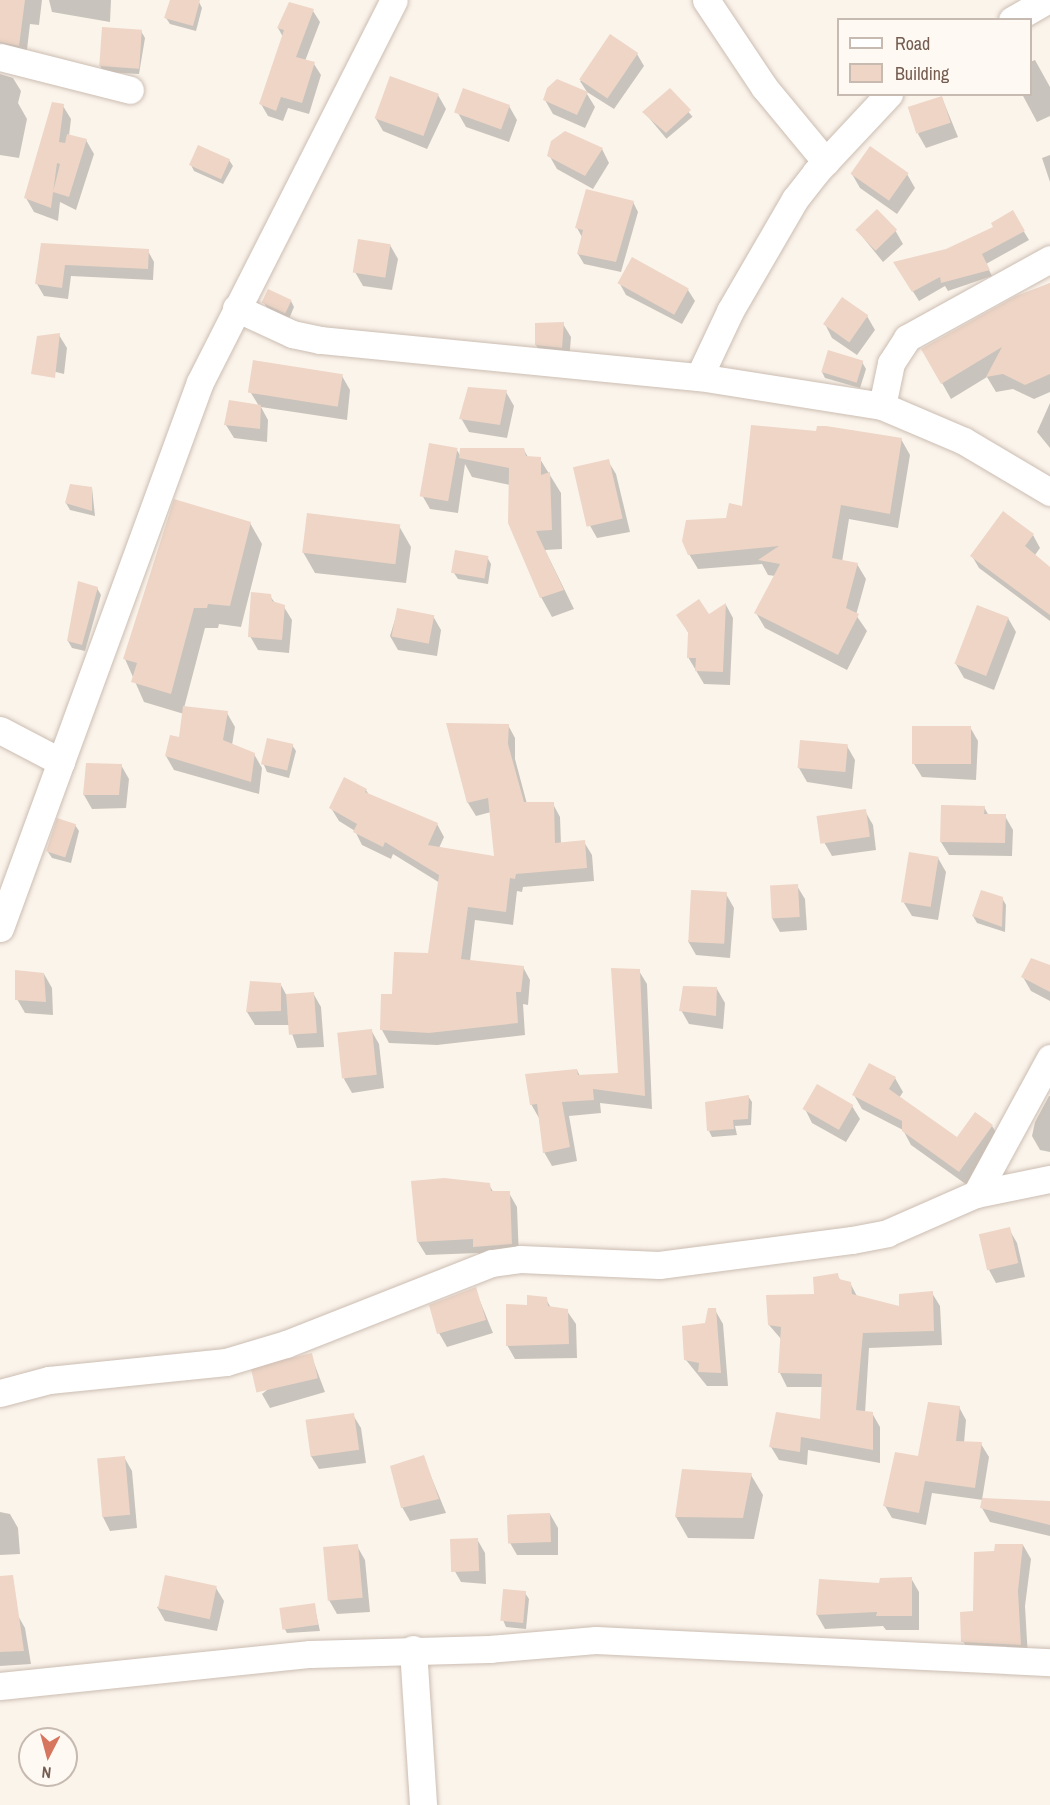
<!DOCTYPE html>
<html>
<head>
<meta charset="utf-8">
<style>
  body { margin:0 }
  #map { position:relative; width:1050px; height:1805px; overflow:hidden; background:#fbf4eb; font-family:"Archivo Narrow",sans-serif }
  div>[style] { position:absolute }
  .shadow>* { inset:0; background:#0003; transform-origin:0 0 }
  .building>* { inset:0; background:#eed5c6; transform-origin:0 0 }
  .roads { filter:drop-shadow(0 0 2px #ccbdb2) drop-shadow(0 0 2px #ccbdb2) }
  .minor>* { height:27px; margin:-13.5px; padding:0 13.5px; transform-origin:13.5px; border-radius:13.5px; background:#fff }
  span { translate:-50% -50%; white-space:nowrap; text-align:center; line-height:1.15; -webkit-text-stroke:4.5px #fef9f2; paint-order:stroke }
  .legend { position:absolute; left:837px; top:18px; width:195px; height:78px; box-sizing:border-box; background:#fef9f2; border:2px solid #c7bab1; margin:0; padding:8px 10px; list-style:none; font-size:18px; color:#745c50 }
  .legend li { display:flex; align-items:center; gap:12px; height:30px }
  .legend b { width:30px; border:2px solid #c7bab1 }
  .north { position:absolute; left:18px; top:1727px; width:60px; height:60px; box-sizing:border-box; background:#fef9f2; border:2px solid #c7bab1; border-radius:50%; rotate:186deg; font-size:16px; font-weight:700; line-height:24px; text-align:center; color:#745c50 }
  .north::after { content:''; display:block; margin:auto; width:21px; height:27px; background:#d7765e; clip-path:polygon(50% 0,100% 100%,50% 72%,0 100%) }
</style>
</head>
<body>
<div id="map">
  <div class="shadow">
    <i style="clip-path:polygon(0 0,42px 0,39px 25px,30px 24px,26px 58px,0 58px)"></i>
    <i style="clip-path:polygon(49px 0,111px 0,110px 22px,52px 12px)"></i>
    <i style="clip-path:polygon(172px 0,199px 2px,202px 8px,196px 31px,170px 24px,166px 18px)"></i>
    <i style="clip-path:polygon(290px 4px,313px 11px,320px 22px,305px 61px,314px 64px,321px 75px,309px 114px,288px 108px,283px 121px,268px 116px,261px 104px,283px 37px,278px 28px)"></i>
    <i style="clip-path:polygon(141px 31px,145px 38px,139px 74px,103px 72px,100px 65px)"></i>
    <i style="clip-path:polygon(637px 54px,644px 66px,614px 109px,587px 92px,580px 81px)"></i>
    <i style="clip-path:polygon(1035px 60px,1050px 87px,1050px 116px,1037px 122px,1022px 94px,1030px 94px,1030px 62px)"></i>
    <i style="clip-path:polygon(0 74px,13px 78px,21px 91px,18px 103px,27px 119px,19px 158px,0 155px)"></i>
    <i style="clip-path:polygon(558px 80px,587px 94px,595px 107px,585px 128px,553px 114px,545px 100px)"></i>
    <i style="left:670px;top:90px;width:35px;height:34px;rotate:50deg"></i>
    <i style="clip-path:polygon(438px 95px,446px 109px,427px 149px,383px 131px,375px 117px)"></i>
    <i style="clip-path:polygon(942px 98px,958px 137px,926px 148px,918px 134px)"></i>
    <i style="clip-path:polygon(63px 106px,71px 119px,69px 136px,86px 140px,94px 154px,76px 210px,60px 202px,58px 221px,34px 212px,26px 198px)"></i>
    <i style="clip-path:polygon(509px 106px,517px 120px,509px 142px,466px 127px,458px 113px)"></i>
    <i style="clip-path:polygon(602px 149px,609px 163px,593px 189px,557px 169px,549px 155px)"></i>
    <i style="clip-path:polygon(1050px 155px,1050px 182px,1042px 158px)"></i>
    <i style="clip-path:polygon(229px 160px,233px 166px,223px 184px,194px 171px,191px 165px)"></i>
    <i style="clip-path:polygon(852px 174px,907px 174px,915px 188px,897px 214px,860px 188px)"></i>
    <i style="clip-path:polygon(633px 202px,638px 212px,621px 272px,584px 264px,578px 254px,582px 237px,577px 228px)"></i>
    <i style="clip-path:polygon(1012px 212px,1029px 240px,986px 264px,992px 276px,948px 291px,945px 286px,919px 301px,900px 271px,995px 228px)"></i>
    <i style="clip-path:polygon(857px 230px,895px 230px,903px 244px,883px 262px)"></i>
    <i style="clip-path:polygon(42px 245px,148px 251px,154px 262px,153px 280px,71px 276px,68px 299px,44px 296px,37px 284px)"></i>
    <i style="clip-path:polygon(390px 245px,398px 259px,392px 290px,363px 286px,355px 272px)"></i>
    <i style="clip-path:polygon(1050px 283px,1050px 392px,1034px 399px,1013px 389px,996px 392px,987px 377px,951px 399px,923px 349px)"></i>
    <i style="clip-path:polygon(620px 284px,688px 290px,695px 301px,682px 324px,626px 295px)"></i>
    <i style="clip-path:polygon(842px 299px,867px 316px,875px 330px,857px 355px,832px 338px,825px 324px)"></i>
    <i style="clip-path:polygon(291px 301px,294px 307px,289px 319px,268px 309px,264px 303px)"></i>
    <i style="clip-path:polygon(563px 324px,571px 337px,569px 361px,544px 359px,536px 345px)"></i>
    <i style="clip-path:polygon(59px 335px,67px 348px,64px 374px,44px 369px)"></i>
    <i style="clip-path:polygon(862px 362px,866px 369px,860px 388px,825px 378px,822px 372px)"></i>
    <i style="clip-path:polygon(342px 376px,350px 390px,347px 420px,261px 407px,268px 420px,267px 442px,234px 438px,226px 425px,259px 406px,251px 393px)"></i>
    <i style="clip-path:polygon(506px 392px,514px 406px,507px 438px,469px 432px,461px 418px)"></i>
    <i style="clip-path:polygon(1050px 403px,1050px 448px,1037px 432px)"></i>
    <i style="clip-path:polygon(901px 439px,910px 455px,898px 528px,849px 519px,842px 562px,857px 564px,866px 579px,856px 615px,867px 631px,847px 670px,765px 628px,756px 613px,775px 576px,768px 575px,762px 564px,698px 569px,689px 554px,743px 507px)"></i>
    <i style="clip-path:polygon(457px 450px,461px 457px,524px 450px,528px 457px,540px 459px,561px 493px,562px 549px,545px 550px,574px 609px,552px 617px,541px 597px,510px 485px,472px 477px,465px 464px,458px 513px,430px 509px,422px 495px)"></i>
    <i style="clip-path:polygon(608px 461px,616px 474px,630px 532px,597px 538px,589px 524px)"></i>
    <i style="clip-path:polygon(92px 488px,95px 516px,70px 510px,66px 503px)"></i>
    <i style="clip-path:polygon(250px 523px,262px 544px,241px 627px,219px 624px,218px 628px,205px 628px,184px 708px,227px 713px,235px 727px,232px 745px,254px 754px,262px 768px,259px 794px,174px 770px,166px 756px,180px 739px,184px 714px,144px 702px,125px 659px)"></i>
    <i style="clip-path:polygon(399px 526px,411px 547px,406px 583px,315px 573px,303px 552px)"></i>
    <i style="clip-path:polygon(1033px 535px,1040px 548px,1035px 555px,1050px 569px,1050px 621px,979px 568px,972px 556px)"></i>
    <i style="clip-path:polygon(487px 557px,491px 564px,488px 584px,458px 579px,454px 573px)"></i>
    <i style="clip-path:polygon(97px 588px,101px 595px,85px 651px,72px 648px,68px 641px)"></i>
    <i style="clip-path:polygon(270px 596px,275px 603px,284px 607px,292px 620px,289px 653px,258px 650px,250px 636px)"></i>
    <i style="clip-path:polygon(726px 605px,733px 618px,730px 685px,704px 684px,688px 657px,689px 634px,678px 615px,708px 616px)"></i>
    <i style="clip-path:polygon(398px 610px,433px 616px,441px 630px,437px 656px,398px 650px,390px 636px)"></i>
    <i style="clip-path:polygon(1008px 618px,1016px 632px,994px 690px,964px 678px,956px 664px)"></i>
    <i style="clip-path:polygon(448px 724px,508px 725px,515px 738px,515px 759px,527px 804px,553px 804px,560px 817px,561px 844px,584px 842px,592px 855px,594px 881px,523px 887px,522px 892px,517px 891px,513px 925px,475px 920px,470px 961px,523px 967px,530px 980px,528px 1005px,523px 1004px,525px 1035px,437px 1045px,389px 1043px,382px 1030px,393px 996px,430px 955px,440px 883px,393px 854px,391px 859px,362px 845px,355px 831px,339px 821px,331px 808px,366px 790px,369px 795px,437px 824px,444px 837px,439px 848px,496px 858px,491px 812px,476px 816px,468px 803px)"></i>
    <i style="clip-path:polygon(970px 727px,978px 741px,976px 780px,922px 777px,914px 764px)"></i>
    <i style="clip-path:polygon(292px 745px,296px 751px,289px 778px,267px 772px,264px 765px)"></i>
    <i style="clip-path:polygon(847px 746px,855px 760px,852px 789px,807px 782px,799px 768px)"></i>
    <i style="clip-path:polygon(121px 765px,129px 779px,126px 808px,92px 809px,84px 795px)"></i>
    <i style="clip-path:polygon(984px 807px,989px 816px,1005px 816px,1013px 830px,1012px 856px,949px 855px,941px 842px)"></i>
    <i style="clip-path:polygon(865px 811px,873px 825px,876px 850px,832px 856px,824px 842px)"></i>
    <i style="clip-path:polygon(75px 825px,79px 831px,71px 863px,52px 858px,48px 852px)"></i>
    <i style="clip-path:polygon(938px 858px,946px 872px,938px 920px,912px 916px,904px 903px)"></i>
    <i style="clip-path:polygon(797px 886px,805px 899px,807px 930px,780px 932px,772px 918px)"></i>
    <i style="clip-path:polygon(726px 894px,734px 908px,730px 958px,696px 955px,688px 941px)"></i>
    <i style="clip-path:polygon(1002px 898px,1006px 905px,1005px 932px,977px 923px,973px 916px)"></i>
    <i style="clip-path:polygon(1050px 967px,1050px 1001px,1031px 991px,1023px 977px)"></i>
    <i style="clip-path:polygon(639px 971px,647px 984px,652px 1109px,600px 1103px,601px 1113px,569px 1116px,577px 1161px,552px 1166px,544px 1152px,539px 1118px,531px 1104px,577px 1070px,580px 1076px,619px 1074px)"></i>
    <i style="clip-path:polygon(44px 974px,52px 988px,53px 1015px,25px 1013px,17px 999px)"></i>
    <i style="clip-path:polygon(281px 985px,288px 998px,313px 993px,321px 1007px,324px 1047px,297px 1048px,289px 1025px,255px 1025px,247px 1012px)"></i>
    <i style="clip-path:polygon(717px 989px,725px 1003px,723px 1029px,689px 1024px,681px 1010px)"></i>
    <i style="clip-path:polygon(371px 1030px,379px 1044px,384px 1088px,352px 1093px,344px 1079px)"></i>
    <i style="clip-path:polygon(895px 1078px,903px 1092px,899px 1098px,957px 1139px,992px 1126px,1000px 1139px,967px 1185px,911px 1145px,903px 1130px,862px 1109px,854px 1095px)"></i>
    <i style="clip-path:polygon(748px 1096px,752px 1102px,751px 1125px,735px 1126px,737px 1135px,712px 1137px,709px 1131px)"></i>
    <i style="clip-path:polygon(1049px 1096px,1050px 1096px,1050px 1152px,1040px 1150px,1032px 1136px,1035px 1122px)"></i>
    <i style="clip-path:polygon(852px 1106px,860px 1119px,846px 1142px,812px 1123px,805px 1109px)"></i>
    <i style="clip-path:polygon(489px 1185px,494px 1193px,509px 1193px,517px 1207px,519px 1258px,482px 1260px,478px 1253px,426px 1255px,418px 1242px)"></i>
    <i style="clip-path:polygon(1009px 1229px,1017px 1243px,1025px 1277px,996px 1283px,989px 1270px)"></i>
    <i style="clip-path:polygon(837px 1275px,841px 1281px,850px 1283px,858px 1298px,900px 1308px,932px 1293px,940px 1306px,942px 1345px,869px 1348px,865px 1413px,872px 1413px,880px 1427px,880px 1463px,808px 1450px,807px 1465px,779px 1460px,771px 1447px,822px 1420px,823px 1387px,787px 1387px,780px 1373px,781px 1339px,769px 1325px,816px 1295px)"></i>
    <i style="clip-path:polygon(475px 1289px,493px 1333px,447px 1347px,439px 1333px)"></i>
    <i style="clip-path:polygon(546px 1299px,551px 1308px,567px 1311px,576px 1324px,577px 1358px,515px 1359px,507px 1345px,529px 1306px)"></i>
    <i style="clip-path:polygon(715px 1310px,723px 1324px,728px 1386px,707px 1386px,686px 1360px)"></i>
    <i style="clip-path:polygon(311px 1355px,325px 1392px,270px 1408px,262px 1394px)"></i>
    <i style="clip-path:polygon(959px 1407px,966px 1420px,964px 1443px,981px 1444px,989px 1457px,982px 1500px,1050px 1502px,1050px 1536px,990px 1522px,982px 1508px,983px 1500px,932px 1493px,926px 1525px,892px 1518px,885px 1506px)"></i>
    <i style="clip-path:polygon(353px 1415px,361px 1428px,366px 1463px,319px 1469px,311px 1456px)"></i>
    <i style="clip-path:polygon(124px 1457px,132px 1471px,137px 1528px,110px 1531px,103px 1517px)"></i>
    <i style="clip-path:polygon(423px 1457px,446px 1513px,410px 1521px,402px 1507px)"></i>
    <i style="clip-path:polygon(684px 1471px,751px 1475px,763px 1495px,754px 1539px,688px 1538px,676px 1517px)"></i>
    <i style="clip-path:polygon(0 1512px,10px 1514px,18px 1528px,20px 1554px,0 1555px)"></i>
    <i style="clip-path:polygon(550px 1514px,558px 1528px,558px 1555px,517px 1555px,509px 1541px)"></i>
    <i style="clip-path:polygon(477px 1539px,485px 1553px,486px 1584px,461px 1582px,453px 1568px)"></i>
    <i style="clip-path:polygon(1023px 1545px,1031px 1559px,1025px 1606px,1028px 1658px,971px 1655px,963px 1641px,996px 1552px)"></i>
    <i style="clip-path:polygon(357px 1546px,365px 1560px,370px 1612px,337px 1614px,329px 1600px)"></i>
    <i style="clip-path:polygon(911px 1578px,919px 1592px,919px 1630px,886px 1630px,883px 1626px,825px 1629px,817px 1615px,820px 1581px,881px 1584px)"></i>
    <i style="clip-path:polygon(216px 1588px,224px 1601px,217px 1631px,165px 1621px,157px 1607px)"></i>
    <i style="clip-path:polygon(525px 1593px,529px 1599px,526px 1629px,506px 1627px,503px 1620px)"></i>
    <i style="clip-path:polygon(314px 1605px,320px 1631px,287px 1633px,283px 1626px)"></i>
    <i style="clip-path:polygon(17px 1614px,25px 1628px,31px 1664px,0 1666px,0 1616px)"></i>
  </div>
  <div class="building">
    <i style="clip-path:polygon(0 0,25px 0,19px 46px,0 42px)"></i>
    <i style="clip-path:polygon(170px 0,200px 0,193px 26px,164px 18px)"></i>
    <i style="clip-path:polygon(289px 2px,314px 9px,296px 57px,315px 62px,302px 103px,281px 97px,276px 111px,259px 104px,284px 30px,277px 28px)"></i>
    <i style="left:102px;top:27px;width:40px;height:39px;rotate:4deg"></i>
    <i style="left:610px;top:34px;width:34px;height:55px;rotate:34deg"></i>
    <i style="left:390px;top:76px;width:52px;height:45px;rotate:20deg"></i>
    <i style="clip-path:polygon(557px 79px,588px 92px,577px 115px,543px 100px,547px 88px)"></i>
    <i style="left:463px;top:88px;width:50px;height:26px;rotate:20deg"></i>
    <i style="clip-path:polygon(670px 88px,691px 110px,666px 133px,642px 112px)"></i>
    <i style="left:942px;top:96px;width:28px;height:36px;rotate:72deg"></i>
    <i style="clip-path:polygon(52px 102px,64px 104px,59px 142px,65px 143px,67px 134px,87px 139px,69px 197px,53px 192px,60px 164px,57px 163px,51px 208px,24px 198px)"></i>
    <i style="clip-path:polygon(565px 131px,603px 148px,585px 176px,547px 156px,551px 141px)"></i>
    <i style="left:198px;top:145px;width:35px;height:22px;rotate:24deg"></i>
    <i style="left:870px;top:146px;width:47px;height:34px;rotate:35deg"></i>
    <i style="clip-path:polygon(586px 189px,634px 201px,616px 262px,577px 254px,583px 230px,575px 228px)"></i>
    <i style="left:877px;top:209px;width:29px;height:30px;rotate:46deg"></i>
    <i style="clip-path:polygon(1013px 210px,1025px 231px,982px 254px,990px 270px,941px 283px,940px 277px,912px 292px,893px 262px,946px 249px,993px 227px,991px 223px)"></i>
    <i style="left:358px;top:239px;width:33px;height:34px;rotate:9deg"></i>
    <i style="clip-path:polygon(41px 243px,149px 249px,148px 269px,65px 265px,62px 288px,35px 284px)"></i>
    <i style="left:632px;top:257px;width:65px;height:30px;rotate:29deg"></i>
    <i style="clip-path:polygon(1050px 283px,1050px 374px,1025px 385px,1003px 374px,986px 377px,1002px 347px,941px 384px,921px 349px,1016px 296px)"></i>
    <i style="left:268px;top:289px;width:26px;height:15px;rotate:25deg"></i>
    <i style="left:842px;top:297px;width:32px;height:33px;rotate:35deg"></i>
    <i style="clip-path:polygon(564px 322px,562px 348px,535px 345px,535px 323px)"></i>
    <i style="clip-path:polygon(60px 333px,55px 378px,31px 374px,37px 336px)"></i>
    <i style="left:828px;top:350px;width:37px;height:23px;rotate:17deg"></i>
    <i style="left:253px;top:360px;width:91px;height:33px;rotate:9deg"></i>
    <i style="clip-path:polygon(468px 387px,507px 390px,500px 425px,459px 419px)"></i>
    <i style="clip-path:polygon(229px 400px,261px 405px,260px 429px,224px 425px)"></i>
    <i style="clip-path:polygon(751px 425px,816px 431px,817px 426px,826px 426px,902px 438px,890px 514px,841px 505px,832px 558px,858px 563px,846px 608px,859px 614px,838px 655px,754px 613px,780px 564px,758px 560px,779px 546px,688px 555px,682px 541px,686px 520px,726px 518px,729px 503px,742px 506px)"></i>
    <i style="left:429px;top:443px;width:29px;height:54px;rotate:10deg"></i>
    <i style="clip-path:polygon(460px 448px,524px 448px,526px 456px,541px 457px,541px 475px,550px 472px,552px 530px,536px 531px,564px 590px,540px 598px,508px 523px,509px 468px,459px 458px)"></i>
    <i style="left:609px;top:459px;width:61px;height:37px;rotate:77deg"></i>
    <i style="clip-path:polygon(70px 484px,92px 487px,92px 511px,65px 503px)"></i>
    <i style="clip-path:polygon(174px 499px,251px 522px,230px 606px,208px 604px,207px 608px,194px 608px,171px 694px,131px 682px,137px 663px,123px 659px)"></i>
    <i style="clip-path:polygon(1003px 511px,1034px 534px,1025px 546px,1050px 567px,1050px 615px,970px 556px)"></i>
    <i style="left:307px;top:513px;width:94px;height:40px;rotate:7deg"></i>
    <i style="left:455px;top:550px;width:34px;height:23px;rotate:10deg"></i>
    <i style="clip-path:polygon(78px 581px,98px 587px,82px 645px,67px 641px)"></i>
    <i style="clip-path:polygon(251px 592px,271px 594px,272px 601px,285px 605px,282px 640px,248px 637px)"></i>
    <i style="clip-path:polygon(699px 599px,709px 614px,726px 603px,723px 672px,695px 671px,696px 658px,687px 658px,688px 632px,676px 615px)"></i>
    <i style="left:977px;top:605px;width:34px;height:63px;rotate:21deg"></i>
    <i style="left:397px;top:608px;width:38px;height:29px;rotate:11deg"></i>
    <i style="clip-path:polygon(183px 706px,228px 711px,223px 740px,255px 753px,251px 782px,165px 756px,170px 735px,179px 737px)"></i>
    <i style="clip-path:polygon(446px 723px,509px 724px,508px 744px,524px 802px,554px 802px,555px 843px,585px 840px,587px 868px,516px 874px,515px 879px,510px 878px,506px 912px,468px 907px,461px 959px,524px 966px,521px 992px,516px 992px,518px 1023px,429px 1033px,380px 1030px,381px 994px,392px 994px,394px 952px,428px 953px,439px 875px,385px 842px,383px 847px,353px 832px,357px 824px,329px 808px,344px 777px,367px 789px,365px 792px,438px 823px,428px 845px,494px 856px,488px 798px,467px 803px)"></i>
    <i style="left:912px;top:726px;width:59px;height:38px"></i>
    <i style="left:267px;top:738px;width:27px;height:27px;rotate:13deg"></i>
    <i style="left:800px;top:740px;width:48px;height:28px;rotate:5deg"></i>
    <i style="clip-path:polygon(86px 763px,122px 764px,119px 795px,83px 795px)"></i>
    <i style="clip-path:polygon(941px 805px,985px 806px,984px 814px,1006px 814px,1005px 843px,940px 842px)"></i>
    <i style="left:866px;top:809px;width:28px;height:50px;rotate:82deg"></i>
    <i style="left:57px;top:818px;width:20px;height:35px;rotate:18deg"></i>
    <i style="left:909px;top:852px;width:30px;height:51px;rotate:9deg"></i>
    <i style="left:798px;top:884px;width:33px;height:28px;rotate:87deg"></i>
    <i style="left:691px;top:890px;width:36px;height:52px;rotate:3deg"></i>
    <i style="clip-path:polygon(981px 890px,1003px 897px,1002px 927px,972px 916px)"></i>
    <i style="clip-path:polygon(1031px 958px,1050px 965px,1050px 992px,1021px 977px)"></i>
    <i style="clip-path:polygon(611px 968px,640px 969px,645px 1096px,593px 1089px,594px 1100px,562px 1102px,570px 1147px,543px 1153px,537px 1104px,530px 1105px,525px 1074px,577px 1069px,578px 1075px,618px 1073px)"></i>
    <i style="clip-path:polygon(15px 970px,44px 973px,46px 1002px,15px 1000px)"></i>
    <i style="clip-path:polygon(250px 981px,281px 983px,281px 1011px,246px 1012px)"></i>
    <i style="clip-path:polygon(683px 986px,717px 987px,716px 1016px,679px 1011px)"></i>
    <i style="left:314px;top:992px;width:41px;height:28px;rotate:86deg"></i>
    <i style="left:372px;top:1029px;width:46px;height:35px;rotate:84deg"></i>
    <i style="clip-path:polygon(869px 1063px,896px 1077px,889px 1089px,957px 1137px,975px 1112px,993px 1125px,959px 1172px,902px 1131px,902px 1121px,852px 1095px)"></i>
    <i style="left:817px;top:1084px;width:42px;height:29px;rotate:30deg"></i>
    <i style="clip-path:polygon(749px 1095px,748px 1119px,733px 1120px,734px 1129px,707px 1131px,705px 1102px)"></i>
    <i style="clip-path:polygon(444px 1178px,490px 1183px,491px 1191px,510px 1191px,512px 1244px,473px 1247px,473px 1239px,417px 1242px,411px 1181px)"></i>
    <i style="left:1010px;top:1227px;width:37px;height:32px;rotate:77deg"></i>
    <i style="clip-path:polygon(838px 1273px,839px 1279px,851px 1282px,852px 1294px,899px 1306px,899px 1294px,933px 1291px,934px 1331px,863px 1333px,856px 1410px,873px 1412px,873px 1450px,801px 1437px,800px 1452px,769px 1447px,776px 1412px,820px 1419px,822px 1374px,778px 1373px,781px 1327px,768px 1325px,766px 1295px,814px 1294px,813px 1277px)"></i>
    <i style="clip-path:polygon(476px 1287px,486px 1320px,437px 1334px,429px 1305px)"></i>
    <i style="clip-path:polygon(527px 1295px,547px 1297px,548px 1306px,568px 1309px,569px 1344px,506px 1346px,506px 1304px,527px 1305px)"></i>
    <i style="clip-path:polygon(708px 1308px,716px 1308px,721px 1373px,698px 1372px,699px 1363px,684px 1360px,682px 1326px,705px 1323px)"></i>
    <i style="left:312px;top:1353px;width:26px;height:63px;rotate:77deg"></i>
    <i style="clip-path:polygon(928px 1402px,960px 1406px,956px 1441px,982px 1442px,975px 1488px,925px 1481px,919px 1513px,883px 1506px,895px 1452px,918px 1456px)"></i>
    <i style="left:354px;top:1413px;width:37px;height:49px;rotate:82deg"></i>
    <i style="clip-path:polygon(424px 1455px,439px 1499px,401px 1508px,390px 1466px)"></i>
    <i style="left:125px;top:1456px;width:59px;height:28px;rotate:85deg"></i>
    <i style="clip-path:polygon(682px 1469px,752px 1473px,743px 1518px,675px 1517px)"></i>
    <i style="clip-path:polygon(982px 1498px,1050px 1501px,1050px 1525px,980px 1508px)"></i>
    <i style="left:550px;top:1513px;width:29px;height:43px;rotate:88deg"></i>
    <i style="left:478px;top:1538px;width:33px;height:28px;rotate:88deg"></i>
    <i style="left:358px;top:1544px;width:54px;height:35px;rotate:85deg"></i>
    <i style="clip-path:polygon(995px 1544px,1023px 1544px,1018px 1591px,1021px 1645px,961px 1642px,960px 1612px,973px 1611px,974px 1552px,994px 1551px)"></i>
    <i style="clip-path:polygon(13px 1575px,24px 1651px,0 1652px,0 1576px)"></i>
    <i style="left:165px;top:1575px;width:53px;height:34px;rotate:12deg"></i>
    <i style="clip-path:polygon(912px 1577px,912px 1616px,876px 1616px,877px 1612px,816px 1615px,819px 1579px,879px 1583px,880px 1578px)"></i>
    <i style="left:526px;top:1591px;width:32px;height:23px;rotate:95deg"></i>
    <i style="left:315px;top:1603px;width:22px;height:36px;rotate:82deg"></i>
  </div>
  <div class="roads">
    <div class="minor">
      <i style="left:706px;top:0;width:105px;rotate:56.3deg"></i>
      <i style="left:764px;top:87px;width:97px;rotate:50.4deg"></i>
      <i style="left:1012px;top:20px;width:40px;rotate:-29.7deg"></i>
      <i style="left:0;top:57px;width:134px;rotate:14.2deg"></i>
      <i style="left:236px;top:308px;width:62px;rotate:24.9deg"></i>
      <i style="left:292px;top:334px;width:29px;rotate:12deg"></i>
      <i style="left:320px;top:340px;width:381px;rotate:5.6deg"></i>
      <i style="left:699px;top:377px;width:185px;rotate:9deg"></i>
      <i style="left:882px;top:406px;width:89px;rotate:23.1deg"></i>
      <i style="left:964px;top:441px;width:100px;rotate:30.7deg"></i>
      <i style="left:699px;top:377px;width:73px;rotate:-64.8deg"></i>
      <i style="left:730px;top:311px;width:129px;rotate:-59.9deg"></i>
      <i style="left:795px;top:199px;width:34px;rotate:-52deg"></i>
      <i style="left:816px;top:172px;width:107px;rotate:-46.9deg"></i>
      <i style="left:882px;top:406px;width:44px;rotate:-78.2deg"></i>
      <i style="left:891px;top:363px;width:30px;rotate:-57deg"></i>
      <i style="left:907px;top:338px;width:163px;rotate:-28.9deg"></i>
      <i style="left:0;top:730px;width:69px;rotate:27.7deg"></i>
      <i style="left:0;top:928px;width:581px;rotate:-69.88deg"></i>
      <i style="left:200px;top:382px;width:428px;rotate:-63.1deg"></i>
      <i style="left:976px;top:1194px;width:155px;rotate:-61.4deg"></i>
      <i style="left:0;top:1393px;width:51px;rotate:-14.9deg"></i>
      <i style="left:49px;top:1380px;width:178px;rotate:-5.8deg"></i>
      <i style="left:226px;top:1362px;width:63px;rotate:-16.7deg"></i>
      <i style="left:286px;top:1344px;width:221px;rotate:-21.5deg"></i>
      <i style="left:492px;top:1263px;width:28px;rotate:-8deg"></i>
      <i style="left:520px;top:1259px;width:139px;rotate:2.5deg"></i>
      <i style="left:659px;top:1265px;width:195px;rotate:-7.4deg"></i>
      <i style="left:852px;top:1240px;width:36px;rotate:-11deg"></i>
      <i style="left:887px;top:1233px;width:97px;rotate:-23.7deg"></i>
      <i style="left:976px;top:1194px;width:76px;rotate:-11.5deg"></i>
      <i style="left:413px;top:1649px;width:156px;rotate:86.3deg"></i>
      <i style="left:0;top:1686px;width:312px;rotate:-5.9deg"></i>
      <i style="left:310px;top:1654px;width:179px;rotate:-1.6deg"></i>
      <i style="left:489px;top:1649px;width:107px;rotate:-4.8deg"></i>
      <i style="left:596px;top:1640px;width:455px;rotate:2.8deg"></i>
    </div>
  </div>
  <ul class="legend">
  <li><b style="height:8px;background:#fff"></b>Road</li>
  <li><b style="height:16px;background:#eed5c6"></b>Building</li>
  </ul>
  <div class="north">N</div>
</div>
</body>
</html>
